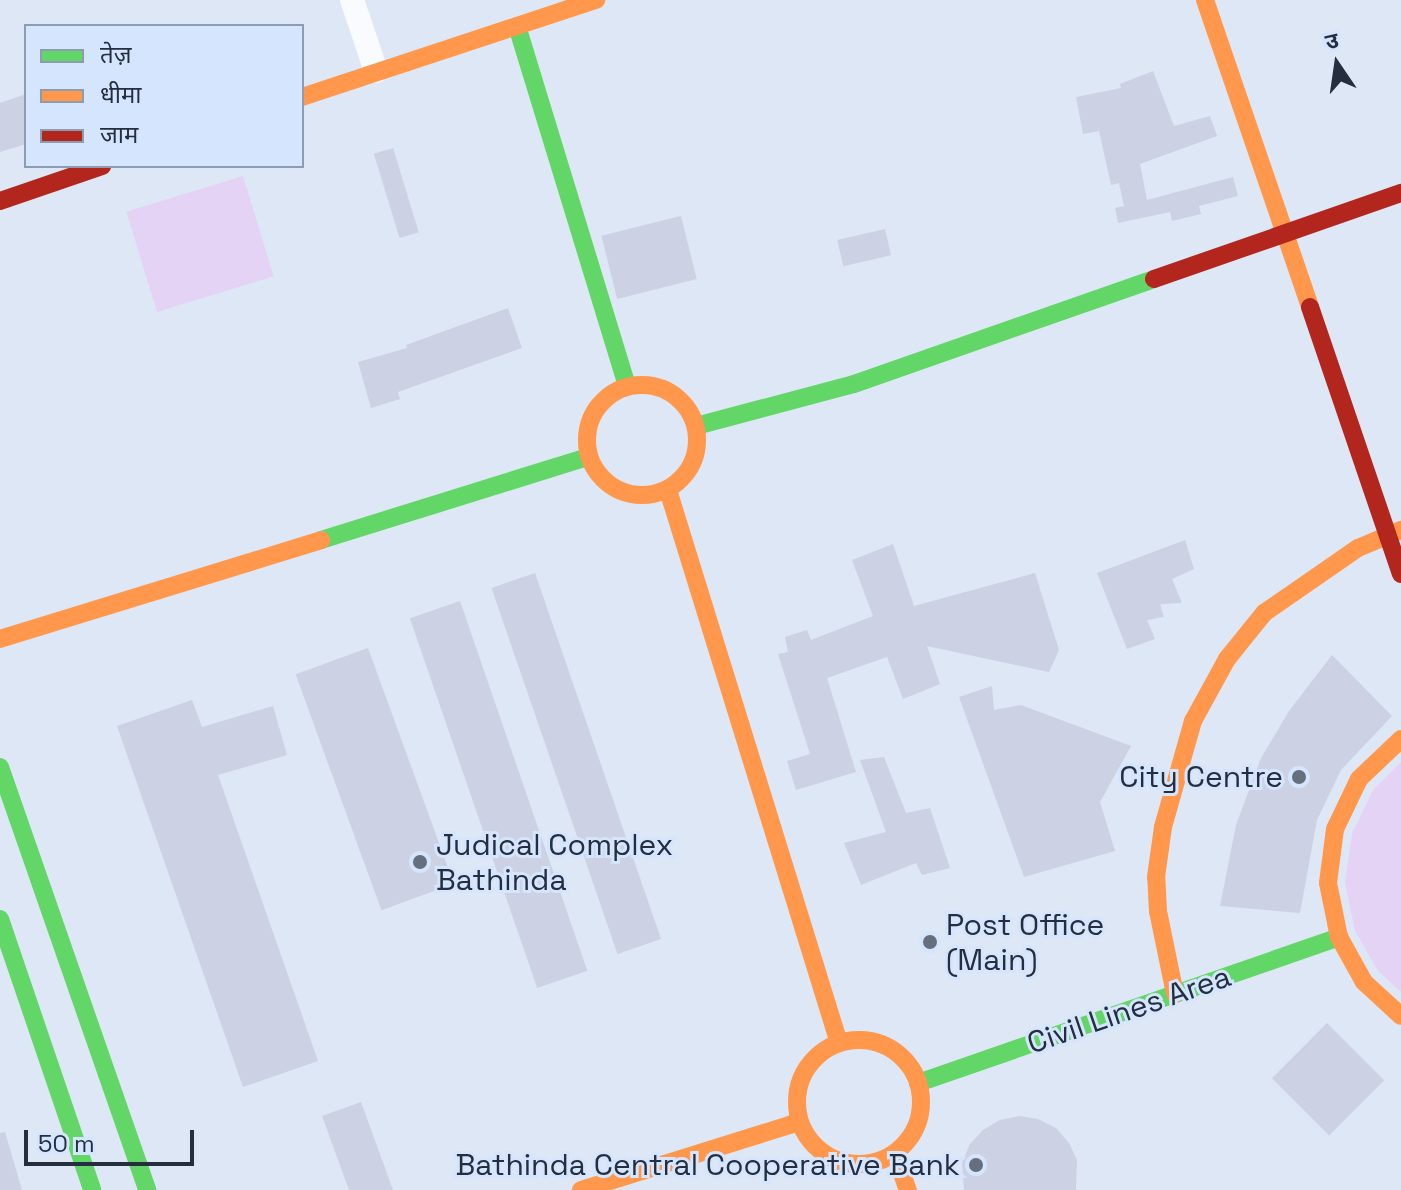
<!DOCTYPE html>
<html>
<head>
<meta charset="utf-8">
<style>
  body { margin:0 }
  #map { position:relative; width:1401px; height:1190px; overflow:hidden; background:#dee7f5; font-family:"Space Grotesk","Noto Sans Devanagari",sans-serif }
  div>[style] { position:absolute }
  .green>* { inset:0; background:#e5d3f6; transform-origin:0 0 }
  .building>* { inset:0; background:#ccd1e4; transform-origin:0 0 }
  .street>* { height:24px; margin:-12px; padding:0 12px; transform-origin:12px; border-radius:12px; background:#fafbfe }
  .fast>* { height:18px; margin:-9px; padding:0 9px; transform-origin:9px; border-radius:9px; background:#63d668 }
  .slow>* { height:18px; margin:-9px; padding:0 9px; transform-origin:9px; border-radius:9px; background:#ff974d }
  .slow>.ring { margin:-9px; padding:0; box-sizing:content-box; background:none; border:18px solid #ff974d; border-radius:50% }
  .jam>* { height:18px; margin:-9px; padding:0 9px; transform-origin:9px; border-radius:9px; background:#b3261e }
  .dots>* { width:22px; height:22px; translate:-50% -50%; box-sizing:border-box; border:4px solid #d5e5fe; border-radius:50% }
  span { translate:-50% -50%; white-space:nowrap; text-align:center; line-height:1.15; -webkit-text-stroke:6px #d5e5fe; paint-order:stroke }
  .poi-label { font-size:30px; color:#242e3e }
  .right { translate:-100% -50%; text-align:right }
  .left { translate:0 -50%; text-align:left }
  .street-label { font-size:30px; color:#242e3e }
  .legend { position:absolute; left:24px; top:24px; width:280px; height:144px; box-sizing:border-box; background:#d5e5fe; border:2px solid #8e9cb1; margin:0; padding:10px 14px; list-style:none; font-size:24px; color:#242e3e }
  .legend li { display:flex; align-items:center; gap:16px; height:40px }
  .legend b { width:40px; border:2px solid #8e9cb1 }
  .north { position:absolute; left:1297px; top:24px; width:80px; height:80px; -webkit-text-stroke:6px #d5e5fe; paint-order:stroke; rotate:347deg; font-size:22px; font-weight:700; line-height:32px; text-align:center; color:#242e3e }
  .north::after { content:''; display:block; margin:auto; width:28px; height:36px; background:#242e3e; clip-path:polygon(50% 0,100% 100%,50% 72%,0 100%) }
  .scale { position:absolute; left:24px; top:1130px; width:170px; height:36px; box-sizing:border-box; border:4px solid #242e3e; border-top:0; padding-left:10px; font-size:24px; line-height:28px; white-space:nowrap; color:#242e3e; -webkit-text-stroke:6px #d5e5fe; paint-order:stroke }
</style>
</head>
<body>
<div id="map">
  <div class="green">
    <i style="left:243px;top:176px;width:105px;height:122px;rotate:73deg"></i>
    <i style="clip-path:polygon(1401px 762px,1401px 992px,1378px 971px,1355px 931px,1345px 883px,1352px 834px,1373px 790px)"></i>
  </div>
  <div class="building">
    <i style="clip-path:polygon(1153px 71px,1174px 126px,1210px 116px,1217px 136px,1140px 164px,1147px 200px,1233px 177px,1238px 196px,1199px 206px,1201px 214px,1172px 221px,1170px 212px,1118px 223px,1115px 208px,1124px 206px,1119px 183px,1111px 185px,1099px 131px,1083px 134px,1076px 97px,1121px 88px,1120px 84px)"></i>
    <i style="clip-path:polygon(26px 94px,26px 144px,0 152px,0 103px)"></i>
    <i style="left:393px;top:148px;width:88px;height:20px;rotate:73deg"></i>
    <i style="left:681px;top:216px;width:65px;height:82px;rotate:76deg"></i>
    <i style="left:885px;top:229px;width:27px;height:49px;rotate:77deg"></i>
    <i style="clip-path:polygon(508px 308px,522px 348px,398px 392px,400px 399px,371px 408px,358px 362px,407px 348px,406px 345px)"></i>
    <i style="clip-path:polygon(1185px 540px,1194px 569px,1172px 579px,1182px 603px,1160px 604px,1164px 617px,1147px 620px,1155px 639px,1127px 649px,1097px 573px)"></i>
    <i style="clip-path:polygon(893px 544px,914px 606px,1035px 573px,1059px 650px,1049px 672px,927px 646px,940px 684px,903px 699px,887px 657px,827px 678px,856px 772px,796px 790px,787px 761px,810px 754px,778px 654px,788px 652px,785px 637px,807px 630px,811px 640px,873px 616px,852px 560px)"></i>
    <i style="left:535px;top:573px;width:387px;height:46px;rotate:71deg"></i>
    <i style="left:460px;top:601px;width:391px;height:53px;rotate:71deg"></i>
    <i style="left:368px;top:648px;width:251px;height:77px;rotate:70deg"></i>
    <i style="clip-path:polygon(1332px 655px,1392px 716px,1341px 770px,1317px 820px,1300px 913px,1220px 906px,1236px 825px,1261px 758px,1289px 711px)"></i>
    <i style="clip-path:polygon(992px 686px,994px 710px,1021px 705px,1131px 746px,1100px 802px,1115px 851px,1024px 877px,959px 697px)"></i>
    <i style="clip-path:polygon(192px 700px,202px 727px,273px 706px,287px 755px,218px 775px,318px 1061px,243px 1087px,117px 726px)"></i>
    <i style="clip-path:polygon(884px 757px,906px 813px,930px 808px,950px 868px,922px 875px,916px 863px,861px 885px,844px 843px,886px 832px,860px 760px)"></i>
    <i style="left:1327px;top:1023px;width:81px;height:78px;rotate:45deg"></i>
    <i style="clip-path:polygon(361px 1102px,393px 1190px,349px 1190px,322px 1116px)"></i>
    <i style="clip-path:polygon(1019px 1116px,1038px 1119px,1056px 1128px,1069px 1143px,1077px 1160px,1076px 1190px,964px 1190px,962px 1163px,970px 1144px,983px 1130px,1000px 1120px)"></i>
    <i style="clip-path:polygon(5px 1132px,22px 1190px,0 1190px,0 1133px)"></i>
  </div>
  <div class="street">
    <i style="left:352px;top:0;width:75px;rotate:71.3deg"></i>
  </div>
  <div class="fast">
    <i style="left:517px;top:26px;width:376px;rotate:73deg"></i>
    <i style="left:696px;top:426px;width:163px;rotate:-14.9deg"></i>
    <i style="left:854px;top:384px;width:318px;rotate:-19.3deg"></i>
    <i style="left:321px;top:540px;width:280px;rotate:-17.3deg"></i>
    <i style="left:0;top:767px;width:448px;rotate:70.8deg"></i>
    <i style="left:0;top:919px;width:286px;rotate:71.2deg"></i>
    <i style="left:918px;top:1083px;width:446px;rotate:-19.1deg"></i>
  </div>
  <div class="slow">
    <i style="left:1205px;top:0;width:324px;rotate:71.1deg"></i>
    <i style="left:302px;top:97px;width:310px;rotate:-18.3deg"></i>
    <i class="ring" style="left:587px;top:385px;width:92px;height:92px"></i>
    <i style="left:668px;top:490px;width:579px;rotate:72.82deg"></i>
    <i style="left:0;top:639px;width:336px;rotate:-17.1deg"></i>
    <i style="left:1401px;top:739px;width:58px;rotate:136.4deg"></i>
    <i style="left:1359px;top:779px;width:55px;rotate:115.6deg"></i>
    <i style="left:1335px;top:829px;width:54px;rotate:97.4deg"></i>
    <i style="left:1328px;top:883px;width:55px;rotate:78.5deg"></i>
    <i style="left:1339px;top:937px;width:51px;rotate:60.9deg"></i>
    <i style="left:1364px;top:982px;width:50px;rotate:42.6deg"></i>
    <i style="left:1175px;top:994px;width:85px;rotate:-101.6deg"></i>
    <i style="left:1158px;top:911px;width:34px;rotate:-93deg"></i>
    <i style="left:1156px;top:877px;width:50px;rotate:-82deg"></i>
    <i style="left:1163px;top:827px;width:110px;rotate:-74.2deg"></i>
    <i style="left:1193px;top:721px;width:71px;rotate:-61.3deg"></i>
    <i style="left:1227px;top:659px;width:59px;rotate:-51.2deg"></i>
    <i style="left:1264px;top:613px;width:114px;rotate:-34.7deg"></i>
    <i style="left:1358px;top:548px;width:47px;rotate:-22.7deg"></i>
    <i class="ring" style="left:797px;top:1040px;width:106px;height:106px"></i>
    <i style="left:895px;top:1153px;width:39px;rotate:71deg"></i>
    <i style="left:581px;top:1190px;width:228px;rotate:-17.3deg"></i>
  </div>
  <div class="jam">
    <i style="left:0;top:201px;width:108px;rotate:-18.9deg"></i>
    <i style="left:1154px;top:279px;width:262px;rotate:-19.2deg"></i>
    <i style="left:1310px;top:307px;width:282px;rotate:71.2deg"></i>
  </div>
  <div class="dots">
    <i style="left:1299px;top:777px;background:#656f7e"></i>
    <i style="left:420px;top:862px;background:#656f7e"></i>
    <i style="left:930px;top:942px;background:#656f7e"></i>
    <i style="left:976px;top:1165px;background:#656f7e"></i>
  </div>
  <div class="poi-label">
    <span class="right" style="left:1283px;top:777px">City Centre</span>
    <span class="left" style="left:436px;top:862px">Judical Complex<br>Bathinda</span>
    <span class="left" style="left:946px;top:942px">Post Office<br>(Main)</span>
    <span class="right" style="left:960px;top:1165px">Bathinda Central Cooperative Bank</span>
  </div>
  <div class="street-label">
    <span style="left:1129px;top:1010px;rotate:-19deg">Civil Lines Area</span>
  </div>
  <ul class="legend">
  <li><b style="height:10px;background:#63d668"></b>तेज़</li>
  <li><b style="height:10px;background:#ff974d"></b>धीमा</li>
  <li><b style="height:10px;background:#b3261e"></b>जाम</li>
  </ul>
  <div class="north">उ</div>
  <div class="scale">50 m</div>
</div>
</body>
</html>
